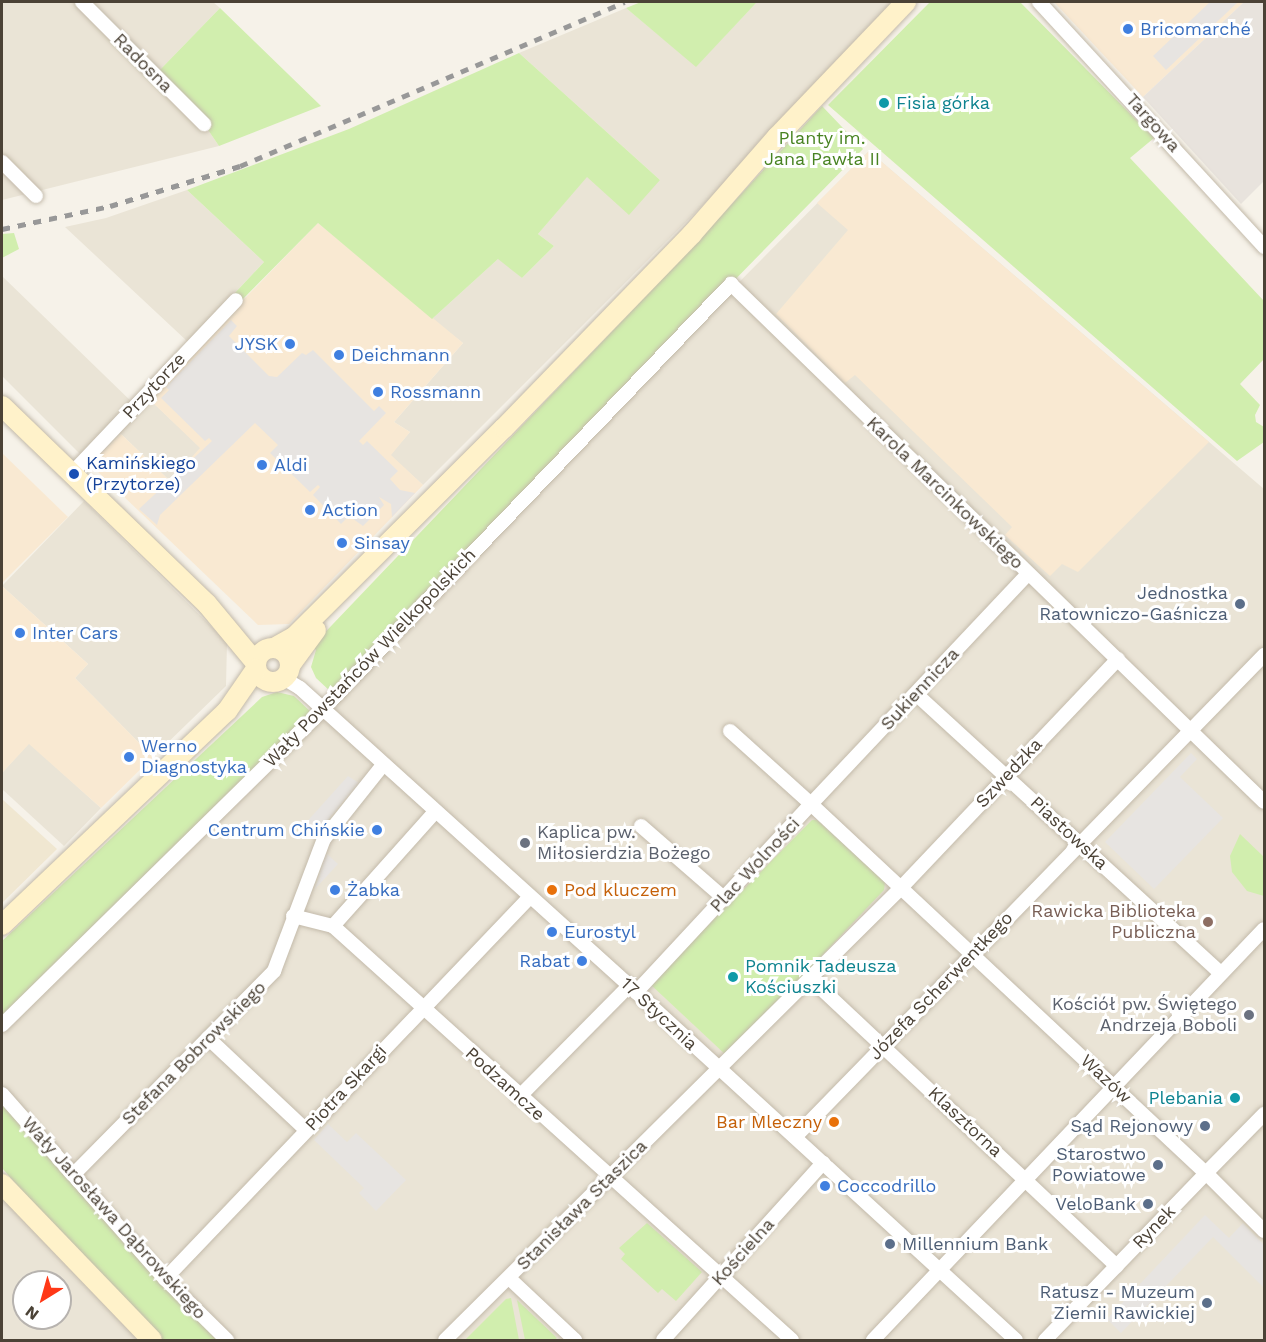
<!DOCTYPE html>
<html>
<head>
<meta charset="utf-8">
<style>
  body { margin:0 }
  #map { position:relative; width:1266px; height:1342px; overflow:hidden; background:#f6f2e9; font-family:"Work Sans",sans-serif }
  div>[style] { position:absolute }
  .residential>* { inset:0; background:#eae4d6 }
  .commercial>* { inset:0; background:#f9e9d2 }
  .industrial>* { inset:0; background:#e8e3dd }
  .education>* { inset:0; background:#f0e7d1 }
  .green>* { inset:0; background:#d1eeae }
  .parking>* { inset:0; background:#e7e4e1 }
  .roads { filter:drop-shadow(0 0 2px #c3baaa) drop-shadow(0 0 2px #c3baaa) }
  .street>* { height:14px; margin:-7px; padding:0 7px; transform-origin:7px; border-radius:7px; background:#fff }
  .secondary>* { height:20px; margin:-10px; padding:0 10px; transform-origin:10px; border-radius:10px; background:#fff2ca }
  .secondary>.ring { margin:-10px; padding:0; box-sizing:content-box; background:none; border:20px solid #fff2ca; border-radius:50% }
  .rail>* { height:4.5px; margin-top:-2.25px; transform-origin:0; background:repeating-linear-gradient(90deg,#989898 0 8px,transparent 0 16px) }
  .dots>* { width:16px; height:16px; translate:-50% -50%; box-sizing:border-box; border:3px solid #fff; border-radius:50% }
  span { translate:-50% -50%; white-space:nowrap; text-align:center; line-height:1.15; -webkit-text-stroke:6px #fff; paint-order:stroke }
  .shop-label { font-size:18px; color:#366cbe }
  .left { translate:0 -50%; text-align:left }
  .right { translate:-100% -50%; text-align:right }
  .street-label { font-size:18px; color:#4b4236 }
  .culture-label { font-size:18px; color:#0d838f }
  .park-label { font-size:18px; color:#488322 }
  .transit-label { font-size:18px; color:#164399 }
  .service-label { font-size:18px; color:#4e5e75 }
  .worship-label { font-size:18px; color:#5b616d }
  .food-label { font-size:18px; color:#c56008 }
  .education-label { font-size:18px; color:#785e54 }
  .frame { position:absolute; inset:0; border:3px solid #4b4236; pointer-events:none }
  .north { position:absolute; left:12px; top:1270px; width:60px; height:60px; box-sizing:border-box; background:#fff; border:2px solid #b7b3af; border-radius:50%; rotate:217deg; font-size:16px; font-weight:700; line-height:24px; text-align:center; color:#4b4236 }
  .north::after { content:''; display:block; margin:auto; width:21px; height:27px; background:#ff3817; clip-path:polygon(50% 0,100% 100%,50% 72%,0 100%) }
</style>
</head>
<body>
<div id="map">
  <div class="residential">
    <i style="clip-path:polygon(2px 2px,213px 2px,220px 8px,155px 75px,204px 124px,219px 146px,2px 200px)"></i>
    <i style="clip-path:polygon(757px 2px,906px 2px,423px 485px,390px 455px,410px 432px,394px 422px,463px 343px,432px 319px,499px 258px,522px 278px,554px 246px,538px 234px,587px 176px,660px 180px,519px 53px,626px 8px,696px 66px)"></i>
    <i style="clip-path:polygon(869px 151px,1264px 489px,1264px 1340px,220px 1340px,2px 1100px,2px 1018px,312px 713px)"></i>
    <i style="clip-path:polygon(187px 190px,264px 262px,188px 342px,65px 227px,106px 218px)"></i>
    <i style="clip-path:polygon(2px 276px,136px 406px,148px 398px,201px 448px,170px 481px,121px 434px,95px 460px,95px 469px,2px 376px)"></i>
    <i style="clip-path:polygon(84px 501px,227px 642px,226px 686px,153px 757px,75px 678px,88px 664px,2px 586px)"></i>
    <i style="clip-path:polygon(29px 743px,101px 808px,64px 846px,2px 789px,2px 773px)"></i>
    <i style="clip-path:polygon(evenodd,2px 1194px,140px 1340px,2px 1340px,2px 1194px,24px 1282px,60px 1282px,60px 1318px,24px 1318px,24px 1282px)"></i>
  </div>
  <div class="commercial">
    <i style="clip-path:polygon(1054px 2px,1244px 2px,1143px 97px)"></i>
    <i style="clip-path:polygon(869px 151px,1209px 442px,1078px 572px,1062px 564px,1050px 576px,1005px 535px,1012px 527px,855px 375px,845px 383px,776px 314px,848px 230px,817px 203px)"></i>
    <i style="clip-path:polygon(318px 223px,463px 343px,394px 422px,410px 432px,391px 455px,423px 485px,289px 624px,258px 625px,95px 469px,95px 460px,121px 434px,170px 481px,200px 448px,148px 398px)"></i>
    <i style="clip-path:polygon(2px 453px,68px 517px,2px 583px)"></i>
    <i style="clip-path:polygon(2px 586px,88px 664px,75px 678px,153px 757px,101px 808px,29px 744px,2px 773px)"></i>
  </div>
  <div class="industrial">
    <i style="clip-path:polygon(1244px 2px,1264px 2px,1264px 181px,1241px 204px,1143px 97px)"></i>
  </div>
  <div class="education">
    <i style="clip-path:polygon(2px 799px,57px 849px,2px 903px)"></i>
  </div>
  <div class="green">
    <i style="clip-path:polygon(641px 2px,757px 2px,696px 67px,626px 8px)"></i>
    <i style="clip-path:polygon(930px 2px,1020px 2px,1154px 138px,1130px 158px,1264px 301px,1264px 359px,1240px 384px,1260px 405px,1255px 415px,1256px 422px,1264px 427px,1264px 442px,1237px 461px,828px 105px)"></i>
    <i style="clip-path:polygon(220px 8px,321px 106px,219px 146px,204px 124px,155px 75px)"></i>
    <i style="clip-path:polygon(519px 53px,660px 180px,629px 215px,587px 177px,538px 234px,554px 246px,522px 278px,498px 259px,432px 319px,318px 223px,239px 303px,232px 296px,264px 262px,187px 190px,349px 129px)"></i>
    <i style="clip-path:polygon(822px 106px,863px 149px,331px 692px,316px 678px,311px 667px,316px 650px,312px 646px,687px 253px)"></i>
    <i style="clip-path:polygon(14px 233px,19px 249px,2px 258px,2px 234px)"></i>
    <i style="clip-path:polygon(277px 692px,294px 696px,312px 713px,2px 1018px,2px 941px,262px 697px)"></i>
    <i style="clip-path:polygon(812px 820px,817px 820px,885px 882px,884px 890px,727px 1056px,650px 984px)"></i>
    <i style="clip-path:polygon(1240px 834px,1264px 857px,1264px 896px,1247px 891px,1232px 872px,1230px 856px)"></i>
    <i style="clip-path:polygon(2px 1100px,220px 1340px,163px 1340px,48px 1220px,2px 1168px)"></i>
    <i style="clip-path:polygon(647px 1223px,702px 1272px,676px 1301px,662px 1289px,658px 1293px,621px 1259px,625px 1254px,619px 1248px)"></i>
    <i style="clip-path:polygon(511px 1298px,519px 1340px,465px 1340px,506px 1299px)"></i>
    <i style="clip-path:polygon(517px 1300px,557px 1338px,554px 1340px,525px 1340px)"></i>
  </div>
  <div class="parking">
    <i style="clip-path:polygon(1210px 2px,1238px 2px,1166px 70px,1153px 56px)"></i>
    <i style="clip-path:polygon(231px 320px,237px 326px,229px 336px,269px 376px,277px 377px,302px 353px,306px 355px,313px 350px,374px 411px,379px 406px,386px 413px,359px 441px,363px 445px,367px 441px,398px 471px,390px 479px,400px 490px,415px 493px,392px 517px,391px 504px,379px 497px,384px 505px,363px 526px,349px 516px,341px 524px,313px 495px,320px 487px,318px 485px,310px 492px,270px 453px,278px 445px,255px 423px,160px 515px,157px 525px,139px 509px,212px 441px,209px 438px,205px 441px,161px 398px,169px 390px,166px 387px)"></i>
    <i style="clip-path:polygon(1191px 753px,1197px 759px,1180px 777px,1223px 818px,1154px 889px,1105px 842px)"></i>
    <i style="clip-path:polygon(348px 776px,359px 783px,316px 834px,303px 826px)"></i>
    <i style="clip-path:polygon(326px 853px,338px 864px,315px 889px,315px 888px)"></i>
    <i style="clip-path:polygon(328px 1124px,347px 1142px,356px 1133px,406px 1180px,376px 1211px,359px 1193px,364px 1188px,314px 1140px)"></i>
    <i style="clip-path:polygon(1205px 1215px,1229px 1238px,1243px 1223px,1264px 1245px,1264px 1288px,1213px 1237px,1121px 1333px,1107px 1319px)"></i>
  </div>
  <div class="roads">
    <div class="street">
      <i style="left:82px;top:2px;width:173px;rotate:45deg"></i>
      <i style="left:1039px;top:2px;width:333px;rotate:47.4deg"></i>
      <i style="left:2px;top:162px;width:48px;rotate:45deg"></i>
      <i style="left:72px;top:473px;width:238px;rotate:-46.5deg"></i>
      <i style="left:1118px;top:659px;width:315px;rotate:133.5deg"></i>
      <i style="left:901px;top:888px;width:417px;rotate:43.1deg"></i>
      <i style="left:1206px;top:1173px;width:83px;rotate:-45.5deg"></i>
      <i style="left:285px;top:679px;width:17px;rotate:31deg"></i>
      <i style="left:300px;top:688px;width:453px;rotate:42.1deg"></i>
      <i style="left:636px;top:992px;width:515px;rotate:42.48deg"></i>
      <i style="left:916px;top:694px;width:413px;rotate:42.5deg"></i>
      <i style="left:730px;top:731px;width:109px;rotate:42deg"></i>
      <i style="left:811px;top:804px;width:316px;rotate:-46.7deg"></i>
      <i style="left:434px;top:813px;width:152px;rotate:131.8deg"></i>
      <i style="left:333px;top:926px;width:618px;rotate:42.05deg"></i>
      <i style="left:641px;top:826px;width:111px;rotate:41deg"></i>
      <i style="left:293px;top:916px;width:41px;rotate:14deg"></i>
      <i style="left:812px;top:980px;width:418px;rotate:43.2deg"></i>
      <i style="left:2px;top:1025px;width:449px;rotate:-44.5deg"></i>
      <i style="left:322px;top:710px;width:591px;rotate:-46.17deg"></i>
      <i style="left:731px;top:284px;width:743px;rotate:44.18deg"></i>
      <i style="left:208px;top:1038px;width:134px;rotate:43.2deg"></i>
      <i style="left:2px;top:1094px;width:247px;rotate:48.6deg"></i>
      <i style="left:165px;top:1279px;width:87px;rotate:44.5deg"></i>
      <i style="left:519px;top:1097px;width:156px;rotate:-45.3deg"></i>
      <i style="left:795px;top:1137px;width:673px;rotate:-45.78deg"></i>
      <i style="left:75px;top:1173px;width:284px;rotate:-45.4deg"></i>
      <i style="left:274px;top:971px;width:141px;rotate:-69.3deg"></i>
      <i style="left:324px;top:839px;width:93px;rotate:-51.5deg"></i>
      <i style="left:509px;top:1278px;width:91px;rotate:43.2deg"></i>
      <i style="left:165px;top:1279px;width:527px;rotate:-46.31deg"></i>
      <i style="left:445px;top:1340px;width:642px;rotate:-44.75deg"></i>
      <i style="left:901px;top:888px;width:123px;rotate:-137deg"></i>
      <i style="left:811px;top:804px;width:257px;rotate:132.9deg"></i>
      <i style="left:663px;top:1340px;width:239px;rotate:-47.9deg"></i>
      <i style="left:873px;top:1340px;width:567px;rotate:-46.43deg"></i>
      <i style="left:1045px;top:1340px;width:232px;rotate:-46deg"></i>
      <i style="left:1206px;top:1173px;width:82px;rotate:45deg"></i>
    </div>
    <div class="secondary">
      <i style="left:2px;top:406px;width:285px;rotate:44deg"></i>
      <i style="left:207px;top:604px;width:77px;rotate:50.3deg"></i>
      <i class="ring" style="left:256px;top:648px;width:14px;height:14px"></i>
      <i style="left:274px;top:648px;width:23px;rotate:-29deg"></i>
      <i style="left:294px;top:637px;width:296px;rotate:-44.9deg"></i>
      <i style="left:504px;top:428px;width:270px;rotate:-45.9deg"></i>
      <i style="left:692px;top:234px;width:129px;rotate:-48.8deg"></i>
      <i style="left:777px;top:137px;width:187px;rotate:-46.3deg"></i>
      <i style="left:291px;top:664px;width:42px;rotate:-53.7deg"></i>
      <i style="left:2px;top:925px;width:311px;rotate:-43.6deg"></i>
      <i style="left:227px;top:711px;width:51px;rotate:-55.4deg"></i>
      <i style="left:2px;top:1184px;width:216px;rotate:46.1deg"></i>
    </div>
  </div>
  <div class="rail">
    <i style="left:2px;top:229px;width:110px;rotate:-12deg"></i>
    <i style="left:110px;top:206px;width:136px;rotate:-17.1deg"></i>
    <i style="left:240px;top:166px;width:418px;rotate:-23.1deg"></i>
  </div>
  <div class="dots">
    <i style="left:1128px;top:29px;background:#3f7fe0"></i>
    <i style="left:884px;top:103px;background:#0f9aa8"></i>
    <i style="left:290px;top:344px;background:#3f7fe0"></i>
    <i style="left:339px;top:355px;background:#3f7fe0"></i>
    <i style="left:378px;top:392px;background:#3f7fe0"></i>
    <i style="left:262px;top:465px;background:#3f7fe0"></i>
    <i style="left:74px;top:474px;background:#1a4fb4"></i>
    <i style="left:310px;top:510px;background:#3f7fe0"></i>
    <i style="left:342px;top:543px;background:#3f7fe0"></i>
    <i style="left:1240px;top:604px;background:#5c6f8a"></i>
    <i style="left:20px;top:633px;background:#3f7fe0"></i>
    <i style="left:129px;top:757px;background:#3f7fe0"></i>
    <i style="left:377px;top:830px;background:#3f7fe0"></i>
    <i style="left:525px;top:843px;background:#6b7280"></i>
    <i style="left:335px;top:890px;background:#3f7fe0"></i>
    <i style="left:552px;top:890px;background:#e8710a"></i>
    <i style="left:1208px;top:922px;background:#8d6e63"></i>
    <i style="left:552px;top:932px;background:#3f7fe0"></i>
    <i style="left:582px;top:961px;background:#3f7fe0"></i>
    <i style="left:733px;top:977px;background:#0f9aa8"></i>
    <i style="left:1249px;top:1015px;background:#6b7280"></i>
    <i style="left:1235px;top:1098px;background:#0f9aa8"></i>
    <i style="left:834px;top:1122px;background:#e8710a"></i>
    <i style="left:1205px;top:1126px;background:#5c6f8a"></i>
    <i style="left:1158px;top:1165px;background:#5c6f8a"></i>
    <i style="left:825px;top:1186px;background:#3f7fe0"></i>
    <i style="left:1148px;top:1204px;background:#5c6f8a"></i>
    <i style="left:890px;top:1244px;background:#5c6f8a"></i>
    <i style="left:1207px;top:1303px;background:#5c6f8a"></i>
  </div>
  <div class="shop-label">
    <span class="left" style="left:1140px;top:29px">Bricomarché</span>
    <span class="right" style="left:278px;top:344px">JYSK</span>
    <span class="left" style="left:351px;top:355px">Deichmann</span>
    <span class="left" style="left:390px;top:392px">Rossmann</span>
    <span class="left" style="left:274px;top:465px">Aldi</span>
    <span class="left" style="left:322px;top:510px">Action</span>
    <span class="left" style="left:354px;top:543px">Sinsay</span>
    <span class="left" style="left:32px;top:633px">Inter Cars</span>
    <span class="left" style="left:141px;top:757px">Werno<br>Diagnostyka</span>
    <span class="right" style="left:365px;top:830px">Centrum Chińskie</span>
    <span class="left" style="left:347px;top:890px">Żabka</span>
    <span class="left" style="left:564px;top:932px">Eurostyl</span>
    <span class="right" style="left:570px;top:961px">Rabat</span>
    <span class="left" style="left:837px;top:1186px">Coccodrillo</span>
  </div>
  <div class="street-label">
    <span style="left:143px;top:63px;rotate:45deg">Radosna</span>
    <span style="left:1153px;top:123px;rotate:48deg">Targowa</span>
    <span style="left:154px;top:386px;rotate:-47deg">Przytorze</span>
    <span style="left:945px;top:493px;rotate:44deg">Karola Marcinkowskiego</span>
    <span style="left:370px;top:658px;rotate:-46deg">Wały Powstańców Wielkopolskich</span>
    <span style="left:920px;top:689px;rotate:-47deg">Sukiennicza</span>
    <span style="left:1009px;top:773px;rotate:-47deg">Szwedzka</span>
    <span style="left:1069px;top:833px;rotate:43deg">Piastowska</span>
    <span style="left:755px;top:865px;rotate:-47deg">Plac Wolności</span>
    <span style="left:941px;top:986px;rotate:-46deg">Józefa Scherwentkego</span>
    <span style="left:659px;top:1014px;rotate:43deg">17 Stycznia</span>
    <span style="left:194px;top:1053px;rotate:-45deg">Stefana Bobrowskiego</span>
    <span style="left:1106px;top:1079px;rotate:43deg">Wazów</span>
    <span style="left:505px;top:1084px;rotate:42deg">Podzamcze</span>
    <span style="left:346px;top:1088px;rotate:-47deg">Piotra Skargi</span>
    <span style="left:965px;top:1122px;rotate:43deg">Klasztorna</span>
    <span style="left:582px;top:1205px;rotate:-45deg">Stanisława Staszica</span>
    <span style="left:114px;top:1218px;rotate:48deg">Wały Jarosława Dąbrowskiego</span>
    <span style="left:1154px;top:1227px;rotate:-46deg">Rynek</span>
    <span style="left:743px;top:1252px;rotate:-48deg">Kościelna</span>
  </div>
  <div class="culture-label">
    <span class="left" style="left:896px;top:103px">Fisia górka</span>
    <span class="left" style="left:745px;top:977px">Pomnik Tadeusza<br>Kościuszki</span>
    <span class="right" style="left:1223px;top:1098px">Plebania</span>
  </div>
  <div class="park-label">
    <span style="left:822px;top:149px">Planty im.<br>Jana Pawła II</span>
  </div>
  <div class="transit-label">
    <span class="left" style="left:86px;top:474px">Kamińskiego<br>(Przytorze)</span>
  </div>
  <div class="service-label">
    <span class="right" style="left:1228px;top:604px">Jednostka<br>Ratowniczo-Gaśnicza</span>
    <span class="right" style="left:1193px;top:1126px">Sąd Rejonowy</span>
    <span class="right" style="left:1146px;top:1165px">Starostwo<br>Powiatowe</span>
    <span class="right" style="left:1136px;top:1204px">VeloBank</span>
    <span class="left" style="left:902px;top:1244px">Millennium Bank</span>
    <span class="right" style="left:1195px;top:1303px">Ratusz - Muzeum<br>Ziemii Rawickiej</span>
  </div>
  <div class="worship-label">
    <span class="left" style="left:537px;top:843px">Kaplica pw.<br>Miłosierdzia Bożego</span>
    <span class="right" style="left:1237px;top:1015px">Kościół pw. Świętego<br>Andrzeja Boboli</span>
  </div>
  <div class="food-label">
    <span class="left" style="left:564px;top:890px">Pod kluczem</span>
    <span class="right" style="left:822px;top:1122px">Bar Mleczny</span>
  </div>
  <div class="education-label">
    <span class="right" style="left:1196px;top:922px">Rawicka Biblioteka<br>Publiczna</span>
  </div>
  <div class="frame"></div>
  <div class="north">N</div>
</div>
</body>
</html>
